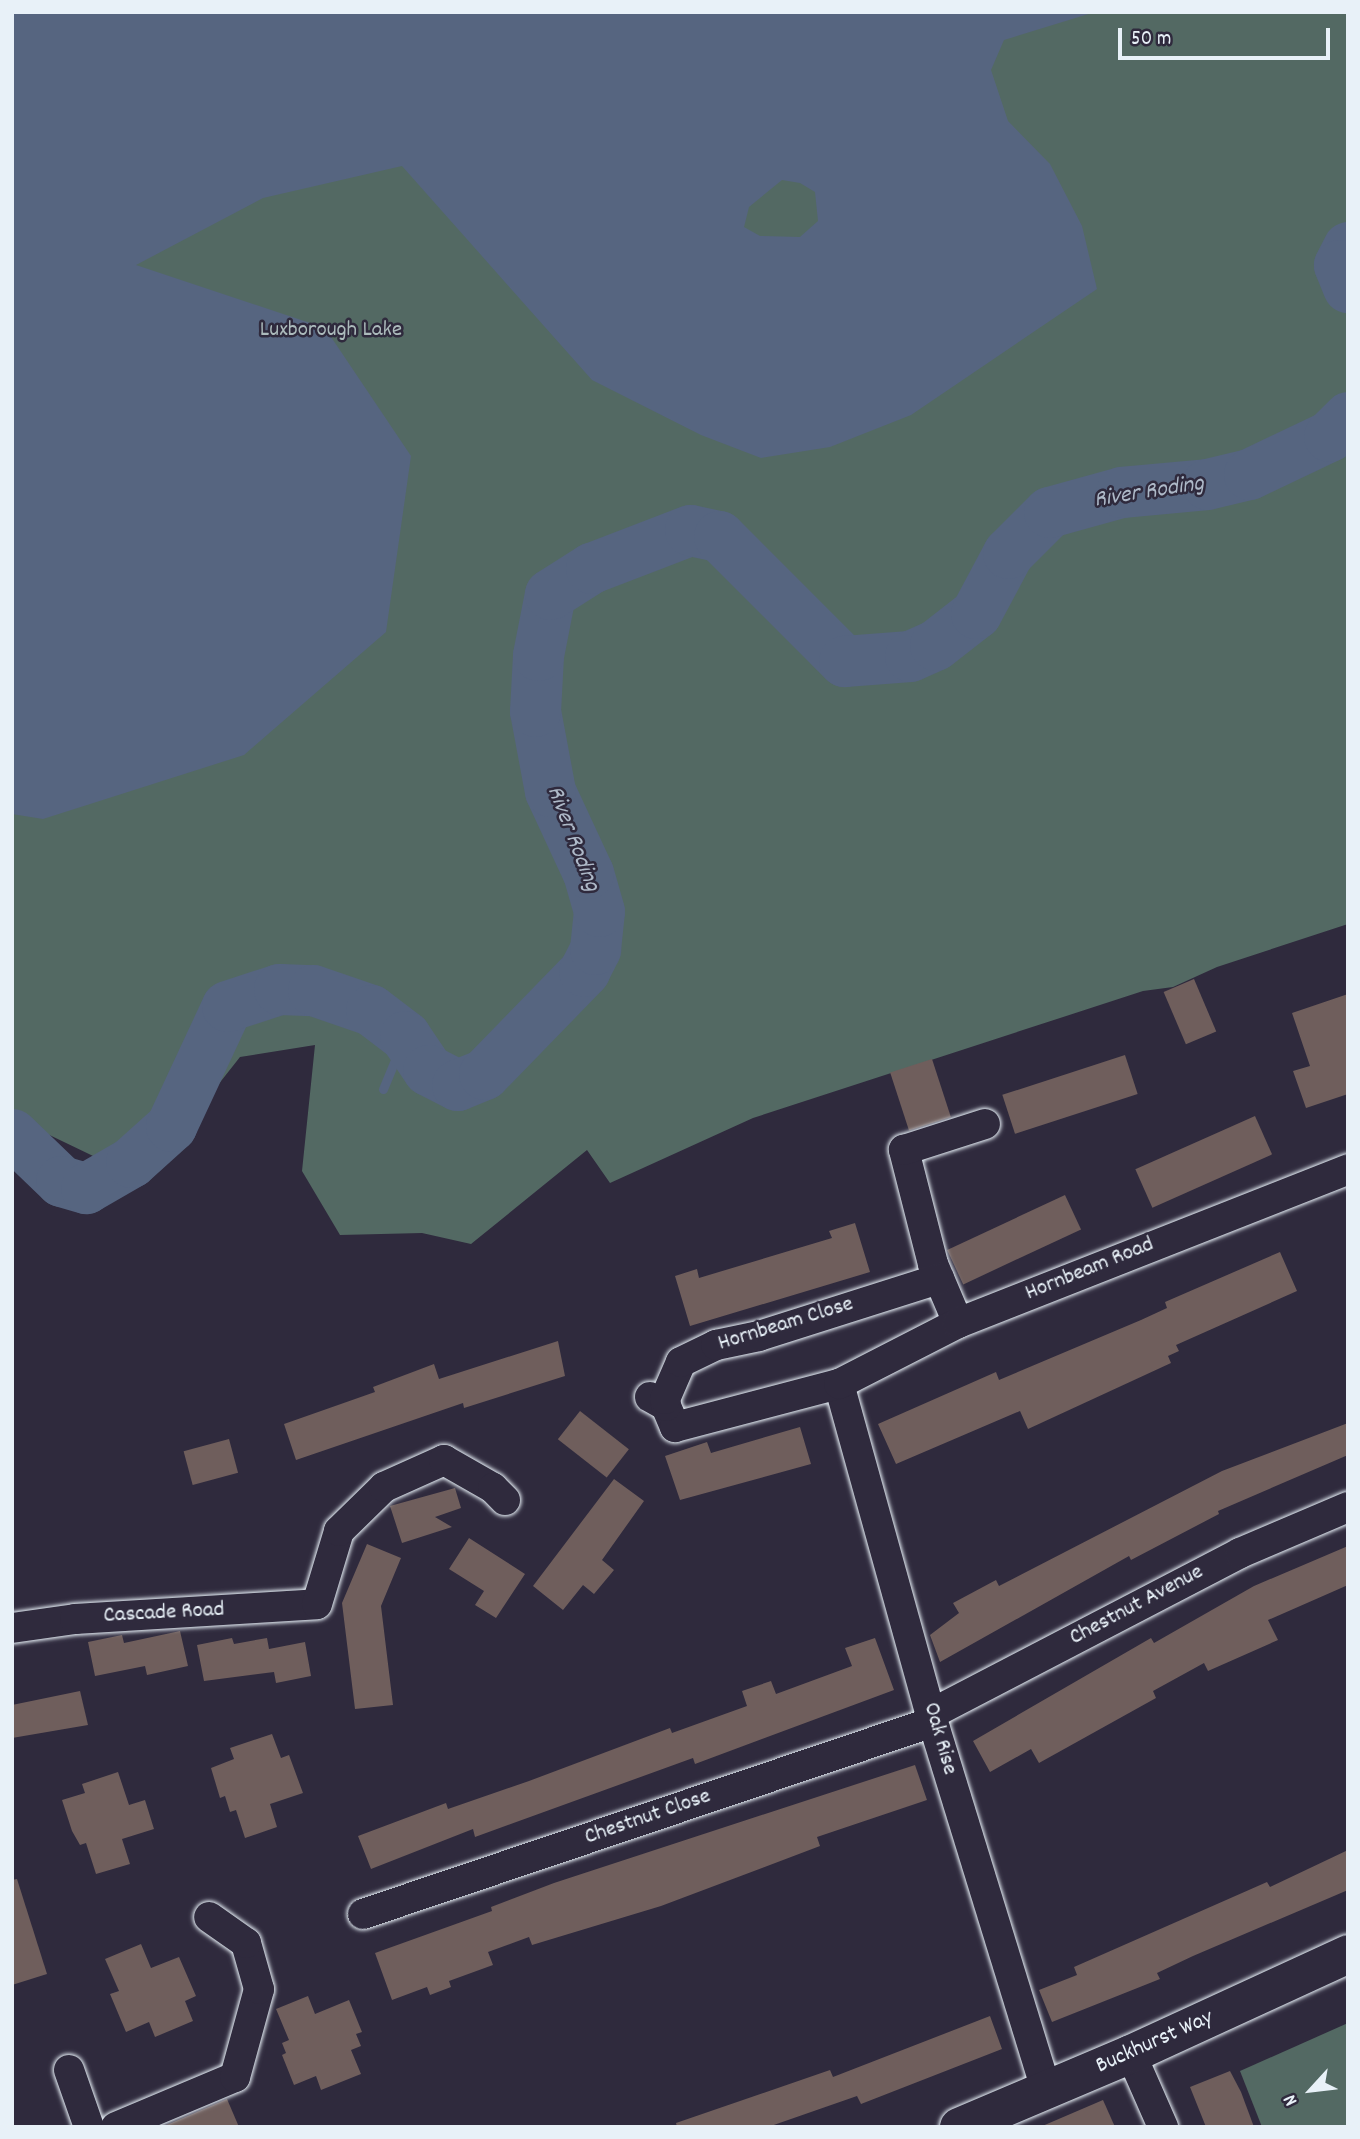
<!DOCTYPE html>
<html>
<head>
<meta charset="utf-8">
<style>
  body { margin:0 }
  #map { position:relative; width:1360px; height:2139px; overflow:hidden; background:#2f2a3d; font-family:Dekko,sans-serif }
  div>[style] { position:absolute }
  .green>* { inset:0; background:#536963 }
  .water>* { inset:0; background:#566580 }
  .stream>* { height:9px; margin:-4.5px; padding:0 4.5px; transform-origin:4.5px; border-radius:4.5px; background:#566580 }
  .river>* { height:51px; margin:-25.5px; padding:0 25.5px; transform-origin:25.5px; border-radius:25.5px; background:#566580 }
  .building>* { inset:0; background:#6f5e5c; transform-origin:0 0 }
  .roads { filter:drop-shadow(0 0 2px #e8f1f8) drop-shadow(0 0 2px #e8f1f8) }
  .minor>* { height:30px; margin:-15px; padding:0 15px; transform-origin:15px; border-radius:15px; background:#2f2a3d }
  .tertiary>* { height:38px; margin:-19px; padding:0 19px; transform-origin:19px; border-radius:19px; background:#2f2a3d }
  span { translate:-50% -50%; white-space:nowrap; text-align:center; line-height:1.15; -webkit-text-stroke:5px #2f2a3d; paint-order:stroke }
  .park-label { font-size:23px; color:#acbbbc }
  .street-label { font-size:23px; color:#e8f1f8 }
  .water-label { font-size:24px; color:#aeb9c8; font-style:italic }
  .frame { position:absolute; inset:0; border:14px solid #e8f1f8; pointer-events:none }
  .north { position:absolute; left:1276px; top:2055px; width:70px; height:70px; -webkit-text-stroke:5px #2f2a3d; paint-order:stroke; rotate:243deg; font-size:19px; font-weight:700; line-height:28px; text-align:center; color:#e8f1f8 }
  .north::after { content:''; display:block; margin:auto; width:24px; height:32px; background:#e8f1f8; clip-path:polygon(50% 0,100% 100%,50% 72%,0 100%) }
  .scale { position:absolute; left:1118px; top:28px; width:212px; height:32px; box-sizing:border-box; border:4px solid #e8f1f8; border-top:0; padding-left:9px; font-size:21px; line-height:24px; white-space:nowrap; color:#e8f1f8; -webkit-text-stroke:5px #2f2a3d; paint-order:stroke }
</style>
</head>
<body>
<div id="map">
  <div class="green">
    <i style="clip-path:polygon(12px 12px,1348px 12px,1348px 924px,1217px 967px,1173px 987px,1143px 991px,753px 1118px,610px 1183px,587px 1150px,471px 1244px,422px 1233px,340px 1235px,302px 1171px,315px 1045px,240px 1057px,143px 1180px,12px 1117px)"></i>
    <i style="clip-path:polygon(1348px 2023px,1348px 2127px,1262px 2127px,1240px 2071px)"></i>
  </div>
  <div class="water">
    <i style="clip-path:polygon(evenodd,12px 12px,1095px 12px,1004px 40px,991px 70px,1008px 121px,1050px 164px,1082px 226px,1097px 289px,911px 415px,830px 447px,761px 458px,701px 435px,592px 380px,402px 166px,263px 198px,136px 265px,325px 328px,411px 456px,386px 632px,244px 755px,43px 819px,12px 814px,12px 12px,782px 180px,800px 183px,815px 192px,818px 221px,800px 237px,760px 236px,744px 227px,749px 207px,782px 180px)"></i>
  </div>
  <div class="stream">
    <i style="left:383px;top:1089px;width:57px;rotate:-67.5deg"></i>
  </div>
  <div class="river">
    <i style="left:1348px;top:247px;width:20px;rotate:117deg"></i>
    <i style="left:1339px;top:265px;width:24px;rotate:68deg"></i>
    <i style="left:12px;top:1134px;width:68px;rotate:43.8deg"></i>
    <i style="left:61px;top:1181px;width:26px;rotate:16deg"></i>
    <i style="left:86px;top:1188px;width:52px;rotate:-30deg"></i>
    <i style="left:131px;top:1162px;width:54px;rotate:-42deg"></i>
    <i style="left:171px;top:1126px;width:132px;rotate:-65deg"></i>
    <i style="left:227px;top:1006px;width:55px;rotate:-18.1deg"></i>
    <i style="left:279px;top:989px;width:34px;rotate:2deg"></i>
    <i style="left:313px;top:990px;width:61px;rotate:19deg"></i>
    <i style="left:371px;top:1010px;width:43px;rotate:37.4deg"></i>
    <i style="left:405px;top:1036px;width:41px;rotate:55.9deg"></i>
    <i style="left:428px;top:1070px;width:33px;rotate:27deg"></i>
    <i style="left:457px;top:1085px;width:29px;rotate:-22deg"></i>
    <i style="left:484px;top:1074px;width:144px;rotate:-45.8deg"></i>
    <i style="left:584px;top:971px;width:25px;rotate:-63deg"></i>
    <i style="left:595px;top:949px;width:38px;rotate:-84deg"></i>
    <i style="left:599px;top:911px;width:40px;rotate:-106deg"></i>
    <i style="left:588px;top:873px;width:90px;rotate:-114.9deg"></i>
    <i style="left:550px;top:791px;width:81px;rotate:-100.6deg"></i>
    <i style="left:535px;top:711px;width:56px;rotate:-86.9deg"></i>
    <i style="left:538px;top:655px;width:62px;rotate:-78.9deg"></i>
    <i style="left:550px;top:594px;width:49px;rotate:-32.4deg"></i>
    <i style="left:591px;top:568px;width:106px;rotate:-21deg"></i>
    <i style="left:690px;top:530px;width:30px;rotate:12deg"></i>
    <i style="left:719px;top:536px;width:177px;rotate:45deg"></i>
    <i style="left:844px;top:661px;width:66px;rotate:-4.3deg"></i>
    <i style="left:910px;top:656px;width:27px;rotate:-24deg"></i>
    <i style="left:935px;top:645px;width:52px;rotate:-38deg"></i>
    <i style="left:976px;top:613px;width:68px;rotate:-61.9deg"></i>
    <i style="left:1008px;top:553px;width:58px;rotate:-45deg"></i>
    <i style="left:1049px;top:512px;width:75px;rotate:-15.5deg"></i>
    <i style="left:1121px;top:492px;width:86px;rotate:-5.3deg"></i>
    <i style="left:1207px;top:484px;width:43px;rotate:-13.4deg"></i>
    <i style="left:1249px;top:474px;width:89px;rotate:-25.4deg"></i>
    <i style="left:1329px;top:436px;width:27px;rotate:-45deg"></i>
  </div>
  <div class="building">
    <i style="left:1194px;top:979px;width:57px;height:33px;rotate:67deg"></i>
    <i style="clip-path:polygon(1348px 994px,1348px 1094px,1306px 1108px,1293px 1071px,1310px 1066px,1292px 1013px)"></i>
    <i style="left:1125px;top:1055px;width:41px;height:129px;rotate:72deg"></i>
    <i style="left:932px;top:1059px;width:61px;height:44px;rotate:72deg"></i>
    <i style="left:1255px;top:1116px;width:42px;height:131px;rotate:66deg"></i>
    <i style="left:1065px;top:1195px;width:38px;height:130px;rotate:65deg"></i>
    <i style="clip-path:polygon(855px 1223px,870px 1272px,690px 1326px,675px 1276px,697px 1269px,699px 1278px,832px 1238px,829px 1231px)"></i>
    <i style="clip-path:polygon(1280px 1252px,1297px 1291px,1176px 1345px,1179px 1351px,1168px 1356px,1171px 1363px,1028px 1429px,1020px 1411px,896px 1464px,878px 1424px,996px 1372px,999px 1380px,1141px 1320px,1167px 1308px,1165px 1302px)"></i>
    <i style="clip-path:polygon(558px 1341px,565px 1376px,464px 1408px,463px 1403px,296px 1460px,284px 1424px,375px 1392px,373px 1387px,434px 1364px,439px 1379px)"></i>
    <i style="left:580px;top:1411px;width:62px;height:36px;rotate:38deg"></i>
    <i style="clip-path:polygon(1348px 1423px,1348px 1455px,1218px 1511px,1219px 1514px,1131px 1560px,1129px 1556px,940px 1662px,930px 1635px,959px 1613px,953px 1603px,996px 1580px,999px 1586px,1222px 1471px)"></i>
    <i style="clip-path:polygon(800px 1427px,811px 1464px,680px 1500px,665px 1456px,707px 1442px,711px 1453px)"></i>
    <i style="left:229px;top:1439px;width:35px;height:47px;rotate:75deg"></i>
    <i style="clip-path:polygon(614px 1479px,644px 1501px,602px 1560px,614px 1570px,594px 1594px,583px 1585px,563px 1610px,533px 1586px)"></i>
    <i style="clip-path:polygon(455px 1488px,461px 1508px,435px 1517px,452px 1527px,402px 1543px,390px 1506px)"></i>
    <i style="clip-path:polygon(469px 1538px,525px 1574px,496px 1618px,475px 1605px,484px 1591px,449px 1569px)"></i>
    <i style="clip-path:polygon(367px 1544px,401px 1558px,381px 1606px,393px 1705px,355px 1709px,342px 1603px)"></i>
    <i style="clip-path:polygon(1348px 1546px,1348px 1585px,1268px 1620px,1278px 1640px,1208px 1671px,1204px 1663px,1153px 1691px,1156px 1698px,1039px 1763px,1031px 1749px,990px 1772px,973px 1741px,1151px 1638px,1154px 1643px,1254px 1586px)"></i>
    <i style="clip-path:polygon(180px 1631px,188px 1666px,147px 1675px,145px 1666px,95px 1676px,88px 1642px,122px 1635px,124px 1643px)"></i>
    <i style="clip-path:polygon(232px 1638px,234px 1644px,267px 1638px,269px 1649px,305px 1642px,311px 1676px,276px 1683px,274px 1672px,204px 1681px,197px 1645px)"></i>
    <i style="clip-path:polygon(875px 1638px,894px 1690px,695px 1764px,693px 1758px,475px 1837px,473px 1829px,371px 1869px,358px 1836px,446px 1803px,448px 1809px,529px 1781px,670px 1728px,672px 1733px,747px 1706px,742px 1691px,771px 1681px,776px 1694px,852px 1666px,845px 1648px)"></i>
    <i style="clip-path:polygon(80px 1691px,88px 1725px,12px 1738px,12px 1705px)"></i>
    <i style="clip-path:polygon(272px 1734px,281px 1758px,289px 1755px,303px 1793px,270px 1804px,277px 1827px,245px 1838px,236px 1810px,230px 1812px,225px 1796px,220px 1798px,211px 1768px,234px 1759px,230px 1748px)"></i>
    <i style="clip-path:polygon(915px 1765px,927px 1800px,817px 1837px,820px 1846px,661px 1906px,532px 1945px,529px 1937px,488px 1952px,493px 1965px,449px 1981px,451px 1987px,430px 1995px,427px 1987px,392px 2000px,375px 1953px,492px 1911px,491px 1907px,554px 1883px)"></i>
    <i style="clip-path:polygon(118px 1772px,129px 1805px,145px 1800px,154px 1829px,122px 1839px,130px 1864px,96px 1874px,86px 1843px,80px 1845px,72px 1831px,62px 1800px,85px 1793px,82px 1784px)"></i>
    <i style="clip-path:polygon(1348px 1850px,1348px 1890px,1193px 1956px,1157px 1973px,1160px 1979px,1052px 2022px,1039px 1990px,1077px 1975px,1074px 1967px,1267px 1882px,1270px 1887px)"></i>
    <i style="clip-path:polygon(17px 1879px,47px 1974px,12px 1985px,12px 1880px)"></i>
    <i style="clip-path:polygon(141px 1944px,151px 1968px,179px 1957px,196px 1996px,185px 2001px,193px 2021px,155px 2037px,149px 2022px,126px 2032px,110px 1994px,119px 1991px,105px 1959px)"></i>
    <i style="clip-path:polygon(308px 1996px,315px 2014px,349px 2000px,362px 2032px,356px 2034px,361px 2046px,351px 2050px,361px 2074px,321px 2090px,316px 2076px,294px 2085px,282px 2055px,286px 2053px,282px 2043px,289px 2040px,276px 2009px)"></i>
    <i style="clip-path:polygon(990px 2016px,1002px 2049px,861px 2104px,857px 2096px,768px 2127px,677px 2127px,676px 2123px,830px 2070px,833px 2077px)"></i>
    <i style="clip-path:polygon(1230px 2071px,1241px 2092px,1254px 2127px,1206px 2127px,1190px 2087px)"></i>
    <i style="clip-path:polygon(227px 2099px,239px 2127px,162px 2127px)"></i>
    <i style="clip-path:polygon(1103px 2100px,1115px 2127px,1040px 2127px)"></i>
  </div>
  <div class="roads">
    <div class="minor">
      <i style="left:958px;top:1323px;width:64px;rotate:-113deg"></i>
      <i style="left:933px;top:1264px;width:118px;rotate:-104.3deg"></i>
      <i style="left:904px;top:1150px;width:85px;rotate:-17.8deg"></i>
      <i style="left:839px;top:1384px;width:351px;rotate:74.5deg"></i>
      <i style="left:933px;top:1722px;width:387px;rotate:72.9deg"></i>
      <i style="left:650px;top:1397px;width:18px;rotate:29deg"></i>
      <i style="left:666px;top:1406px;width:23px;rotate:67deg"></i>
      <i style="left:675px;top:1427px;width:170px;rotate:-14.7deg"></i>
      <i style="left:839px;top:1384px;width:134px;rotate:-27.1deg"></i>
      <i style="left:958px;top:1323px;width:419px;rotate:-21.5deg"></i>
      <i style="left:666px;top:1406px;width:7px;rotate:-98deg"></i>
      <i style="left:665px;top:1399px;width:40px;rotate:-66.6deg"></i>
      <i style="left:681px;top:1362px;width:39px;rotate:-26deg"></i>
      <i style="left:716px;top:1345px;width:44px;rotate:-11.8deg"></i>
      <i style="left:759px;top:1336px;width:189px;rotate:-17.6deg"></i>
      <i style="left:12px;top:1628px;width:64px;rotate:-8.1deg"></i>
      <i style="left:75px;top:1619px;width:242px;rotate:-3.5deg"></i>
      <i style="left:317px;top:1604px;width:76px;rotate:-73.2deg"></i>
      <i style="left:339px;top:1531px;width:63px;rotate:-44.4deg"></i>
      <i style="left:384px;top:1487px;width:66px;rotate:-24.2deg"></i>
      <i style="left:444px;top:1460px;width:56px;rotate:29.7deg"></i>
      <i style="left:493px;top:1488px;width:17px;rotate:45deg"></i>
      <i style="left:931px;top:1714px;width:348px;rotate:-27.5deg"></i>
      <i style="left:1240px;top:1553px;width:117px;rotate:-23.1deg"></i>
      <i style="left:363px;top:1914px;width:601px;rotate:-18.62deg"></i>
      <i style="left:1131px;top:2054px;width:80px;rotate:66.3deg"></i>
      <i style="left:69px;top:2070px;width:60px;rotate:70.7deg"></i>
      <i style="left:116px;top:2127px;width:129px;rotate:-22.8deg"></i>
      <i style="left:235px;top:2077px;width:91px;rotate:-74.7deg"></i>
      <i style="left:259px;top:1989px;width:48px;rotate:-105.8deg"></i>
      <i style="left:246px;top:1943px;width:45px;rotate:-144.9deg"></i>
    </div>
    <div class="tertiary">
      <i style="left:959px;top:2127px;width:187px;rotate:-23deg"></i>
      <i style="left:1131px;top:2054px;width:239px;rotate:-24.7deg"></i>
    </div>
  </div>
  <div class="park-label">
    <span style="left:331px;top:331px">Luxborough Lake</span>
  </div>
  <div class="street-label">
    <span style="left:1090px;top:1270px;rotate:-22deg">Hornbeam Road</span>
    <span style="left:786px;top:1325px;rotate:-17deg">Hornbeam Close</span>
    <span style="left:1137px;top:1606px;rotate:-28deg">Chestnut Avenue</span>
    <span style="left:164px;top:1614px;rotate:-3deg">Cascade Road</span>
    <span style="left:939px;top:1739px;rotate:74deg">Oak Rise</span>
    <span style="left:648px;top:1818px;rotate:-19deg">Chestnut Close</span>
    <span style="left:1155px;top:2043px;rotate:-24deg">Buckhurst Way</span>
  </div>
  <div class="water-label">
    <span style="left:1149px;top:493px;rotate:-9deg">River Roding</span>
    <span style="left:572px;top:839px;rotate:69deg">River Roding</span>
  </div>
  <div class="frame"></div>
  <div class="north">N</div>
  <div class="scale">50 m</div>
</div>
</body>
</html>
